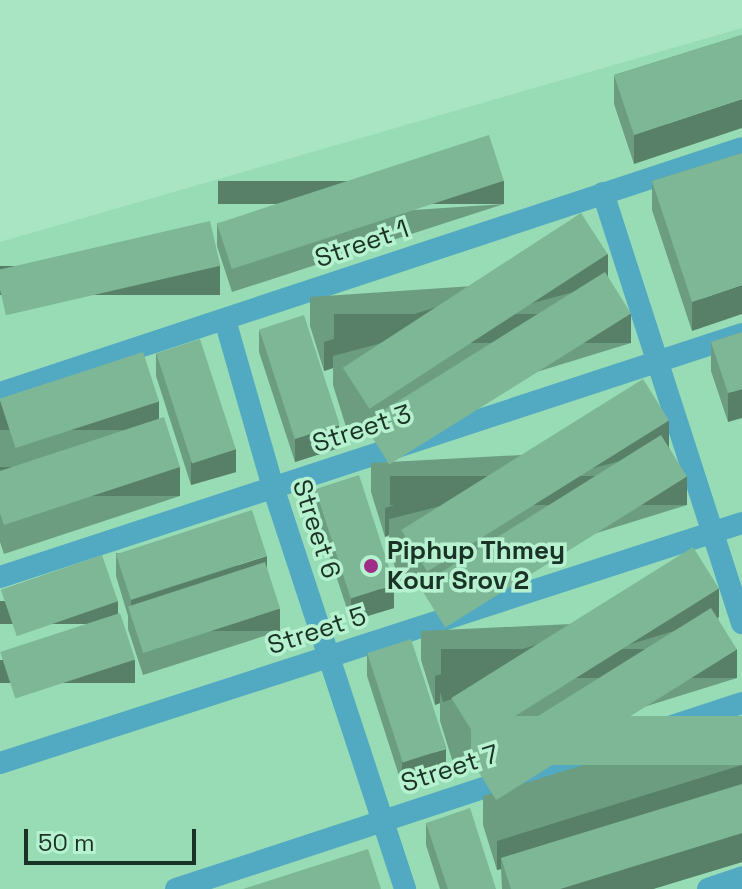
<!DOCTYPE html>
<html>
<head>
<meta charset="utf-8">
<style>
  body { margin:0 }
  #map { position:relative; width:742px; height:889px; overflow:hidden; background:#a9e5c3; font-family:"Space Grotesk",sans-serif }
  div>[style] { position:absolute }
  .built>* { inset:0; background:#98dcb5 }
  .minor>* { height:22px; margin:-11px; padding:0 11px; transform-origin:11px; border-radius:11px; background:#52a9c2 }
  .wall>* { inset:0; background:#6c9d81 }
  .shaded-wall>* { inset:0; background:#588069; transform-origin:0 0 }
  .building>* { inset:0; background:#7db796; transform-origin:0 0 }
  .dots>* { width:22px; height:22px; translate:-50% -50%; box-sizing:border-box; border:4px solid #b6f2cf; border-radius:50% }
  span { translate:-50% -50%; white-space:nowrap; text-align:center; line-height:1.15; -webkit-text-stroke:7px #b6f2cf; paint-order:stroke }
  .street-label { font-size:26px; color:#1b3326 }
  .poi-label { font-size:26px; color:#1b3326; font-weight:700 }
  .left { translate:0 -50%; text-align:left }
  .scale { position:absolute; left:24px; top:829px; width:172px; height:36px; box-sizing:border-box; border:4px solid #1b3326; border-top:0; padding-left:10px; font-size:24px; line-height:28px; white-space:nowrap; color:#1b3326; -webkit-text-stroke:6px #b6f2cf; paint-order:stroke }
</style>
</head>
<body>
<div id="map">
  <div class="built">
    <i style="clip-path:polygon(742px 28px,742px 889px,0 889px,0 242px)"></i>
  </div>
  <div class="minor">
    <i style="left:603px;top:193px;width:452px;rotate:72.1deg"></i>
    <i style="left:225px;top:320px;width:174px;rotate:74deg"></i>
    <i style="left:273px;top:487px;width:423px;rotate:71.8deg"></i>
    <i style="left:0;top:393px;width:781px;rotate:-18.27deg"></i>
    <i style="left:0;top:577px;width:781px;rotate:-18.13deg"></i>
    <i style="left:0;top:763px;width:780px;rotate:-17.92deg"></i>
    <i style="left:176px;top:889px;width:596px;rotate:-18.19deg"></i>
    <i style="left:708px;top:889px;width:36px;rotate:-19deg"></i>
  </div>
  <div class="wall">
    <i style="clip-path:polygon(742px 35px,634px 164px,614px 104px,614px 75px)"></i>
    <i style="clip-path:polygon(742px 153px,692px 331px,652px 210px,652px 181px)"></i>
    <i style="clip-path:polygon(504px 204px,232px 292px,217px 246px,217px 223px)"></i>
    <i style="clip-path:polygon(608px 277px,631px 343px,347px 430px,333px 385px,333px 368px,324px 371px,310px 326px,310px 297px)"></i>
    <i style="clip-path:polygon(259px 330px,339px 448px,295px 462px,259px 352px)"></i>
    <i style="clip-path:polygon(742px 332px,728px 422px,711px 371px,711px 342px)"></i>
    <i style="clip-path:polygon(156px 353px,236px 472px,191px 485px,156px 376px)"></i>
    <i style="clip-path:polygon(0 399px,159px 419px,180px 496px,4px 554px,0 542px)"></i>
    <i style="clip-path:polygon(669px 447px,687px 505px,403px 593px,389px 548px,389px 535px,385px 537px,371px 492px,371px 463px)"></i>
    <i style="clip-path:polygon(315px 489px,394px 608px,351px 621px,315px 512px)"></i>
    <i style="clip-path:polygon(116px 553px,267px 568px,280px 631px,143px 675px,128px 629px,128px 616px,116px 576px)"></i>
    <i style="clip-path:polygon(719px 617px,718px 618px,737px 678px,454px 766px,440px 721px,440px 703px,435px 705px,421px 660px,421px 631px)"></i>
    <i style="clip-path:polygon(367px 653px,446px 772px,402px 785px,367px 676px)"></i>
    <i style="clip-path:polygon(742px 716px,742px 862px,653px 889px,502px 889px,501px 869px,497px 870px,483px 825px,483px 796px)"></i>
    <i style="clip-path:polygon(426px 823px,496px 889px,440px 889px,426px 845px)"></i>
  </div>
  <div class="shaded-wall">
    <i style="clip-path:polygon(742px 99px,742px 128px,634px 164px,634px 135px)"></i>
    <i style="left:504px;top:181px;width:23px;height:286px;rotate:90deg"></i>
    <i style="clip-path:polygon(608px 254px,608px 283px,333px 356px,333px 368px,324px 371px,324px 342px)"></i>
    <i style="left:220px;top:266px;width:29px;height:231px;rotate:90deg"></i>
    <i style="clip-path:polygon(742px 285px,742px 314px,692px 331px,692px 302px)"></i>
    <i style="left:631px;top:314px;width:29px;height:297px;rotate:90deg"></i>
    <i style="clip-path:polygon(742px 389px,742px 418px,728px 422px,728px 393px)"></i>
    <i style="left:159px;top:401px;width:29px;height:168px;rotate:90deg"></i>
    <i style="clip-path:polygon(669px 420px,669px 449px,389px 519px,389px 535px,385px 537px,385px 508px)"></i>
    <i style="clip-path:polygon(339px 425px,339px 448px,295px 462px,295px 439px)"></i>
    <i style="clip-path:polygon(236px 449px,236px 472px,191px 485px,191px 462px)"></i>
    <i style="left:180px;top:467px;width:29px;height:185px;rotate:90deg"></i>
    <i style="left:687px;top:476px;width:29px;height:297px;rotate:90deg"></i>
    <i style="clip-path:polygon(267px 556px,267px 578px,131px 613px,131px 600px)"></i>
    <i style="clip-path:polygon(394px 585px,394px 608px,351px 621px,351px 598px)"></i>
    <i style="clip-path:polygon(719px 588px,719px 617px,443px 702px,440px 692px,440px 703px,435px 705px,435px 676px)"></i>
    <i style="left:118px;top:601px;width:23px;height:124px;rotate:90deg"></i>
    <i style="left:280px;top:609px;width:22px;height:144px;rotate:90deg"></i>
    <i style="left:737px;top:649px;width:29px;height:296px;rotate:90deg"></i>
    <i style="left:135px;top:660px;width:23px;height:142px;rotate:90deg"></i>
    <i style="clip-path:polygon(446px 749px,446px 772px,402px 785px,402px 762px)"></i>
    <i style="clip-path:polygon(742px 765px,742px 794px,501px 858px,501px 869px,497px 870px,497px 841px)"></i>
    <i style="clip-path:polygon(742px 833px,742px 862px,653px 889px,560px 889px)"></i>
  </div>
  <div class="building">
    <i style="clip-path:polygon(742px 35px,742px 99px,634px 135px,614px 75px)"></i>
    <i style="left:489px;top:135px;width:48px;height:286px;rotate:72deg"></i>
    <i style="clip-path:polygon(742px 153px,742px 218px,740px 218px,742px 218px,742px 285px,692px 302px,652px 181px)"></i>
    <i style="left:581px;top:213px;width:49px;height:284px;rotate:57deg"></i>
    <i style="left:210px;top:221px;width:46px;height:220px;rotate:77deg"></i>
    <i style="left:605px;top:272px;width:49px;height:285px;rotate:58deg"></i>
    <i style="left:304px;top:315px;width:115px;height:47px;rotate:72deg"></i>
    <i style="clip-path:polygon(742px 332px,742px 389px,728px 393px,711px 342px)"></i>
    <i style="left:200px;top:339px;width:116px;height:46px;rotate:72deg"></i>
    <i style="left:143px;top:352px;width:52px;height:151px;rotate:72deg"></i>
    <i style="left:643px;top:379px;width:49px;height:285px;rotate:58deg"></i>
    <i style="clip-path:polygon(164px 417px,180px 467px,4px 525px,0 513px,0 471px)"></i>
    <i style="left:661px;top:435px;width:49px;height:285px;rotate:58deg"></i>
    <i style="left:359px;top:475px;width:115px;height:46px;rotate:72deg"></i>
    <i style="left:252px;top:510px;width:48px;height:143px;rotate:72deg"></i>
    <i style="left:693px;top:547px;width:49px;height:285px;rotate:58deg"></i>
    <i style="left:102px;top:555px;width:49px;height:107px;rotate:71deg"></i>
    <i style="left:265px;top:562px;width:49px;height:144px;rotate:72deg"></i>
    <i style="left:711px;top:608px;width:49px;height:284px;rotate:58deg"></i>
    <i style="left:120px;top:613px;width:49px;height:126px;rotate:72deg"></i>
    <i style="left:411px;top:639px;width:115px;height:46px;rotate:72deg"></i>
    <i style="left:742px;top:716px;width:49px;height:271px;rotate:90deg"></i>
    <i style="clip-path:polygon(742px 784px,742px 833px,560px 889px,511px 889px,501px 858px)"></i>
    <i style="clip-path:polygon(470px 808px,496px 889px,448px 889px,426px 823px)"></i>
    <i style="clip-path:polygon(368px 849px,381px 889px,243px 889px)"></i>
  </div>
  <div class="dots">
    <i style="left:371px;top:566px;background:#a12c86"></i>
  </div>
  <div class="street-label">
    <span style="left:362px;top:244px;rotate:-19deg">Street 1</span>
    <span style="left:362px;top:429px;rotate:-18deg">Street 3</span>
    <span style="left:316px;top:529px;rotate:72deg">Street 6</span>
    <span style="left:317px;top:631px;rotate:-18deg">Street 5</span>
    <span style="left:450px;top:769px;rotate:-18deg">Street 7</span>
  </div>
  <div class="poi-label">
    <span class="left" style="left:387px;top:566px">Piphup Thmey<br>Kour Srov 2</span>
  </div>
  <div class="scale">50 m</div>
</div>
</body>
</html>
